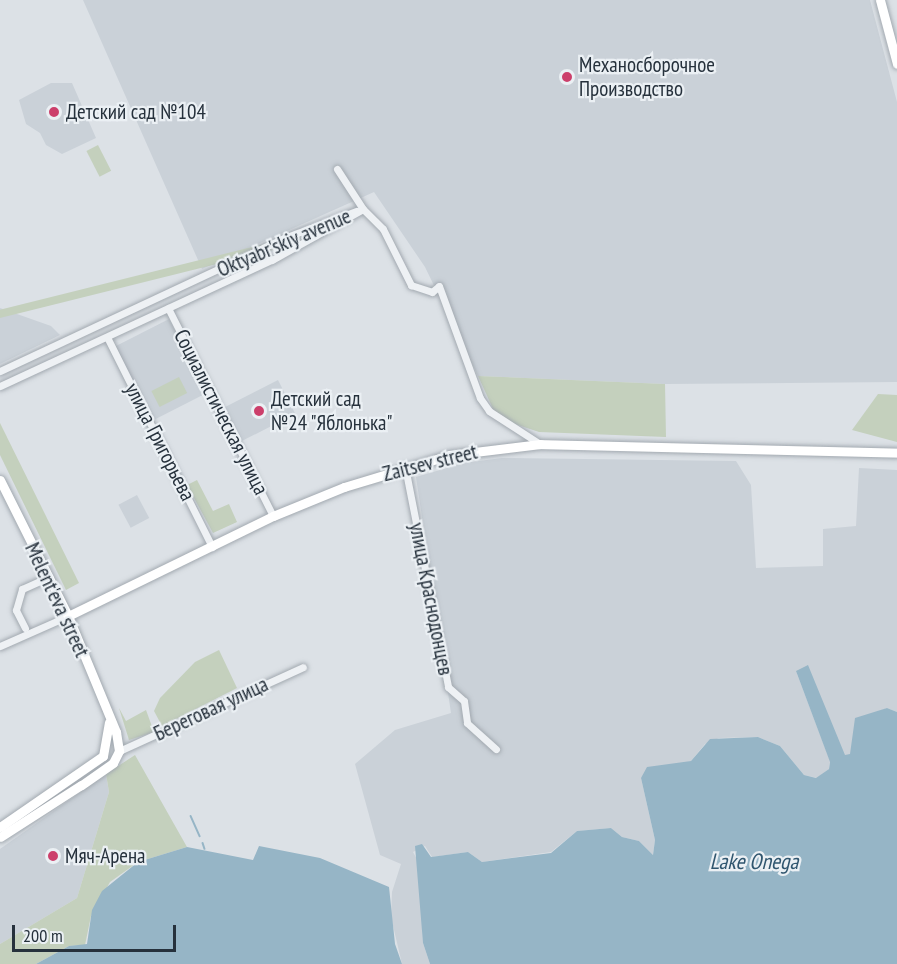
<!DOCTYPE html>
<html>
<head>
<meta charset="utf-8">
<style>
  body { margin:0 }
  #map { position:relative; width:897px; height:964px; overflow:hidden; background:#dce1e6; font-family:"PT Sans Narrow",sans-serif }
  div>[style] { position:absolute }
  .built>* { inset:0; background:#cad1d8; transform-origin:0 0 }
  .green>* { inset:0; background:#c4d0bd; transform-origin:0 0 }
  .water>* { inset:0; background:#96b5c6 }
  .stream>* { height:1.5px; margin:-0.75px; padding:0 0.75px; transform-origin:0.75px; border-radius:0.75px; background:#96b5c6 }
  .roads { filter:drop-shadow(0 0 2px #a2a9b0) drop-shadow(0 0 2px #a2a9b0) }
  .street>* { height:7px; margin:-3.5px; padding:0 3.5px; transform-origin:3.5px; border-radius:3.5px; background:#eef1f4 }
  .secondary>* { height:9px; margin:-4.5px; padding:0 4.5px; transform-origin:4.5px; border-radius:4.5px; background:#fff }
  .dots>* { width:16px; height:16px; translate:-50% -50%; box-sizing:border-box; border:3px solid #ebf0f4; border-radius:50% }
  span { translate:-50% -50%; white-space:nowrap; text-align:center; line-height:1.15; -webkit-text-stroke:4.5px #ebf0f4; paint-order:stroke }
  .poi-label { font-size:21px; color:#26313c }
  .left { translate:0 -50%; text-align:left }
  .street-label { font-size:21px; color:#26313c }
  .water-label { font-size:22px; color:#30566f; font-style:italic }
  .scale { position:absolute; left:12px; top:925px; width:164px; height:27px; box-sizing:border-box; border:3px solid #26313c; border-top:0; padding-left:8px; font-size:18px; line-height:21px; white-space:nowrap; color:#26313c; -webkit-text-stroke:4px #ebf0f4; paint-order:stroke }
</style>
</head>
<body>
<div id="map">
  <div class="built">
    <i style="clip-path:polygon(83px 0,870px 0,897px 102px,897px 382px,665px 384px,478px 376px,425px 267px,374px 192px,202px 269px)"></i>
    <i style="clip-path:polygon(51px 83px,72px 83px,96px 138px,62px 154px,46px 145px,40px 133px,26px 124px,19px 100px)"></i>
    <i style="clip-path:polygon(0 308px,51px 326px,60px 335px,0 364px)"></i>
    <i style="left:169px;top:319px;width:83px;height:60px;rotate:63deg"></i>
    <i style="left:278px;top:380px;width:38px;height:61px;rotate:63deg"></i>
    <i style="clip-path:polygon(502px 458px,736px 461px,751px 485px,756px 568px,823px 566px,823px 529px,856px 526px,859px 468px,897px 470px,897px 712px,887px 708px,873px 714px,850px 756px,844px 755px,796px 671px,830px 761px,829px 769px,817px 778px,804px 775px,780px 746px,758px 737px,719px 738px,705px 744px,691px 761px,641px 778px,655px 840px,653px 855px,639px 841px,622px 837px,611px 828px,577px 831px,551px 852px,482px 862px,468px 852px,432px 857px,425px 846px,413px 852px,420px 865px,423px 943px,430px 964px,402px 964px,391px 917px,392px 892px,401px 864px,380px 855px,355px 764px,395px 730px,451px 713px,416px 477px,464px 463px)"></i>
    <i style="left:137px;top:495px;width:26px;height:21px;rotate:62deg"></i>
    <i style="clip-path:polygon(106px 774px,109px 792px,77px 898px,0 944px,0 849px)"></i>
  </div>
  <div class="green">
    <i style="left:98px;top:145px;width:29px;height:13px;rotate:63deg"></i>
    <i style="left:300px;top:235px;width:8px;height:330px;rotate:76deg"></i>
    <i style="clip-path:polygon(478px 376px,665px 384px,666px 437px,539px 432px,512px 423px,494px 411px)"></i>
    <i style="left:179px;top:377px;width:18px;height:31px;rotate:63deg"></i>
    <i style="clip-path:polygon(878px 394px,897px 395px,897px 442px,852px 430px)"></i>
    <i style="clip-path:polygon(0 423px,79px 583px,66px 590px,0 455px)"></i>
    <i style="clip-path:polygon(197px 480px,213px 511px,229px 504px,237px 522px,213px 533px,187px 485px)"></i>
    <i style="clip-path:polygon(219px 650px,237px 688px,162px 726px,154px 711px,160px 698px,195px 662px)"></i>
    <i style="clip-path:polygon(119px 708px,126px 721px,146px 710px,154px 732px,129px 740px)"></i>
    <i style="clip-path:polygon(135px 755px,187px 847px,138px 862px,110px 882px,91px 916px,85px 945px,69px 946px,36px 964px,0 964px,0 944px,77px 898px,109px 792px,106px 774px)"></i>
  </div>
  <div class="water">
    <i style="clip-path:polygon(808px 665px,845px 755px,850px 754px,855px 718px,887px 708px,897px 712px,897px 964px,430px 964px,423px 943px,415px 846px,422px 844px,431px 857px,468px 852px,482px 862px,551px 853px,577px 831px,611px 828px,622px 837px,639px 841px,653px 855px,655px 840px,641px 778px,647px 767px,691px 761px,710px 739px,758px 737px,780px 746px,804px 775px,816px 778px,829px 769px,830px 762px,796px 671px)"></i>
    <i style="clip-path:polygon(259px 846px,320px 858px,389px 887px,395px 944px,402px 964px,36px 964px,69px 946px,87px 944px,92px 910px,102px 891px,138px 862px,187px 847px,253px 860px)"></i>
  </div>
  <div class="stream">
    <i style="left:191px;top:816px;width:22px;rotate:66deg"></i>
    <i style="left:203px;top:843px;width:6px;rotate:72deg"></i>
  </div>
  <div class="roads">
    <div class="street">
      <i style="left:337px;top:169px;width:48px;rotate:57deg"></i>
      <i style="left:363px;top:209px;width:28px;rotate:45deg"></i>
      <i style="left:383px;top:229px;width:63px;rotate:63.4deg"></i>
      <i style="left:411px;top:285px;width:22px;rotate:18deg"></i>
      <i style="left:432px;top:292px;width:9px;rotate:-41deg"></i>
      <i style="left:439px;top:286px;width:119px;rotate:69.9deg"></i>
      <i style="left:480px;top:398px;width:16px;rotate:55deg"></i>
      <i style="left:489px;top:411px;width:61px;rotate:32.9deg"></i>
      <i style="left:168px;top:308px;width:233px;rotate:63.2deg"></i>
      <i style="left:107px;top:337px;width:235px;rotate:63.4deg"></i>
      <i style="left:0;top:371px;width:314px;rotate:-25.1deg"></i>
      <i style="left:284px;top:238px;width:77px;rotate:-20.6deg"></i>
      <i style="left:0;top:386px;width:300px;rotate:-24.9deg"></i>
      <i style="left:272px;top:260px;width:104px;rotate:-29.3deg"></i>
      <i style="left:405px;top:467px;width:224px;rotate:78.9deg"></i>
      <i style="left:448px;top:687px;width:21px;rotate:41deg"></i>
      <i style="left:464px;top:701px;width:22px;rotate:82deg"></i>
      <i style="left:467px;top:723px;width:39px;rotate:42deg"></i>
      <i style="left:25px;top:628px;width:20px;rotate:-117deg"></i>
      <i style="left:16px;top:610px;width:22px;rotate:-74deg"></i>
      <i style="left:22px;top:589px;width:30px;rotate:-24deg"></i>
      <i style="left:0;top:646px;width:74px;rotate:-23.8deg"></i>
      <i style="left:119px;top:751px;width:202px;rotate:-24.5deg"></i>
    </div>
    <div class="secondary">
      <i style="left:880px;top:0;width:66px;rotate:75.1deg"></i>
      <i style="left:0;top:480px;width:152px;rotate:63.4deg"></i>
      <i style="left:68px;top:616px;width:126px;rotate:67.5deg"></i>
      <i style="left:116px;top:732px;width:19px;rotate:81deg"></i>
      <i style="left:119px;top:751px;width:13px;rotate:117deg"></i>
      <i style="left:113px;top:763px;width:39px;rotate:145deg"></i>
      <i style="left:81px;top:785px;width:96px;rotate:147.3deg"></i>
      <i style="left:68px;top:616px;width:228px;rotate:-26deg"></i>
      <i style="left:273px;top:516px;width:77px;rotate:-22.2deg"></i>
      <i style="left:344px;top:487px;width:111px;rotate:-16.8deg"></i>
      <i style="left:450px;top:455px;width:91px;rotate:-7deg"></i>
      <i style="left:540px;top:444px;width:357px;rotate:1.4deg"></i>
      <i style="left:0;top:827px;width:125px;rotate:-34.6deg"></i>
      <i style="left:103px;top:756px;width:34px;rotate:-80deg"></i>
    </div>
  </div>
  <div class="dots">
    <i style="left:567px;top:77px;background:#cc3f6b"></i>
    <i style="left:54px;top:112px;background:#cc3f6b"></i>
    <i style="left:259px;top:411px;background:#cc3f6b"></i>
    <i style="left:53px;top:856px;background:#cc3f6b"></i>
  </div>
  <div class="poi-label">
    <span class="left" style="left:579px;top:77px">Механосборочное<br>Производство</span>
    <span class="left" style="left:66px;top:112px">Детский сад №104</span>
    <span class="left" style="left:271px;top:411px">Детский сад<br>№24 "Яблонька"</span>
    <span class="left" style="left:65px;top:856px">Мяч-Арена</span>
  </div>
  <div class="street-label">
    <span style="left:284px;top:243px;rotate:-23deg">Oktyabr'skiy avenue</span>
    <span style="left:221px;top:412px;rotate:63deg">Социалистическая улица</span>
    <span style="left:160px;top:442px;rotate:63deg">улица Григорьева</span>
    <span style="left:430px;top:463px;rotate:-14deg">Zaitsev street</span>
    <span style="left:431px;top:599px;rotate:79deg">улица Краснодонцев</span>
    <span style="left:57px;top:600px;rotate:65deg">Melent'eva street</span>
    <span style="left:211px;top:709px;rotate:-25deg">Береговая улица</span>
  </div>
  <div class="water-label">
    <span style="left:754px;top:862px">Lake Onega</span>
  </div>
  <div class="scale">200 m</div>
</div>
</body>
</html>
